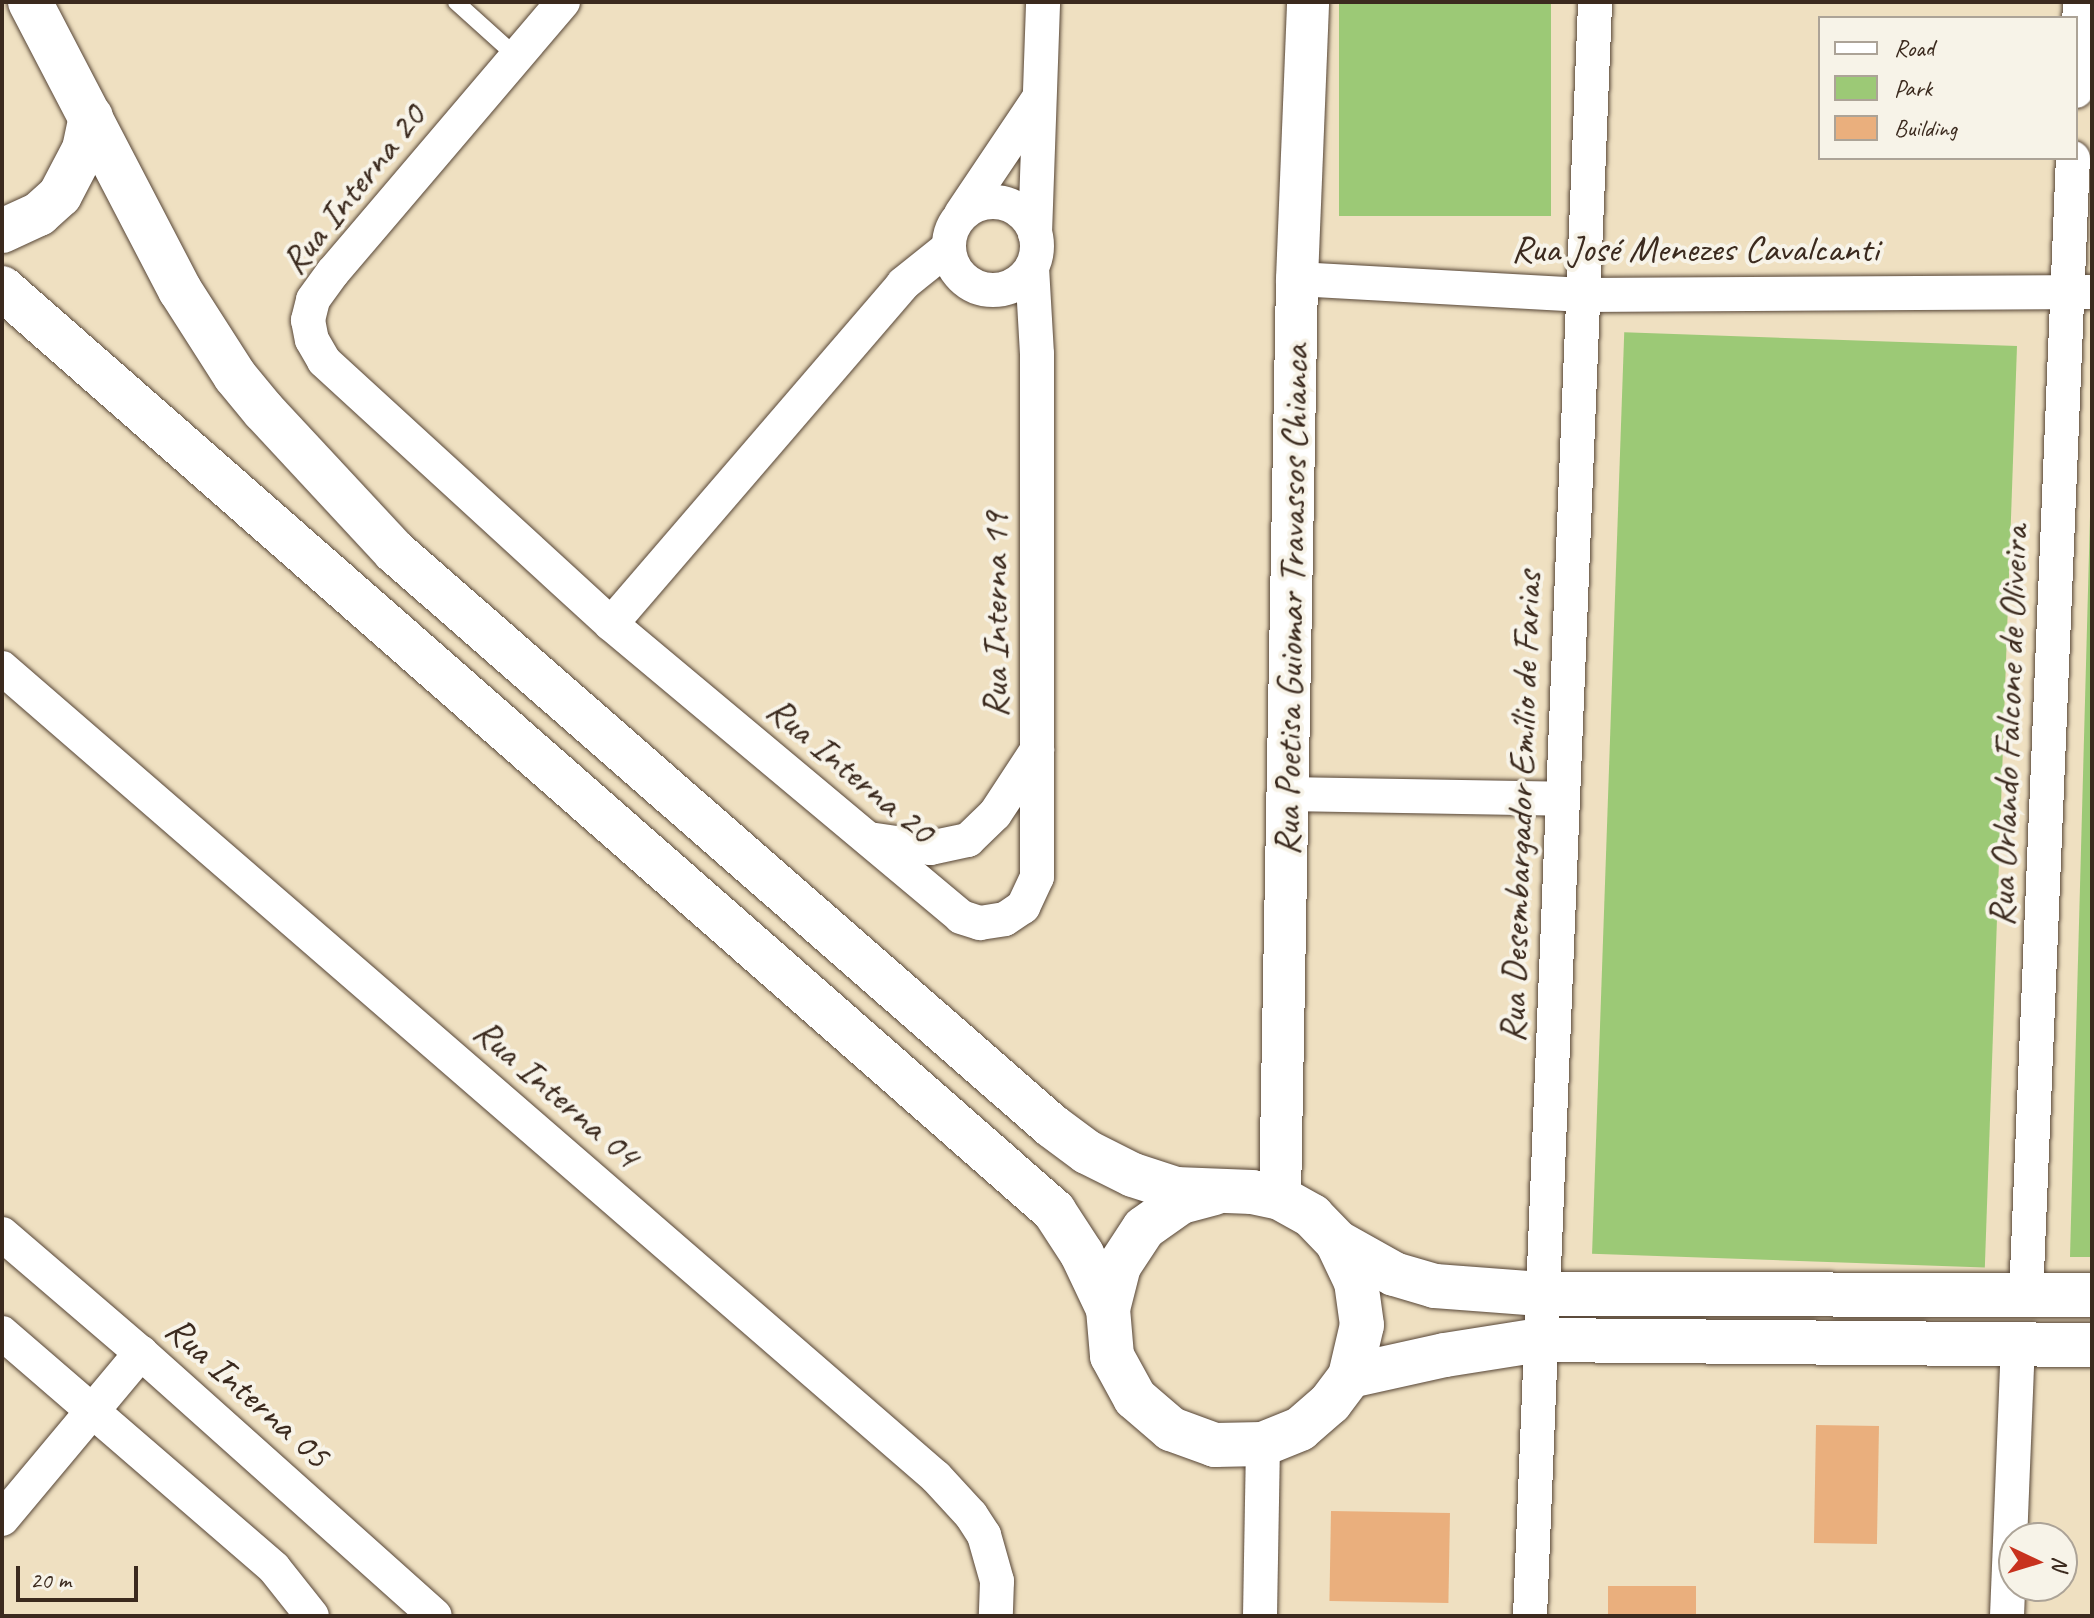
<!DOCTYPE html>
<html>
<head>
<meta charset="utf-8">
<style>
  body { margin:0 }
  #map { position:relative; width:2094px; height:1618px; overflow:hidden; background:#efe0c1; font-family:Caveat,sans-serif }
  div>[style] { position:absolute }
  .green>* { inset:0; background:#9cc976; transform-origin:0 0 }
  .building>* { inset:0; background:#eaaf7d; transform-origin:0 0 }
  .roads { filter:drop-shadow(0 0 2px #564536) drop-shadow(0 0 2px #564536) }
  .service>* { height:16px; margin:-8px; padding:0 8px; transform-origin:8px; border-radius:8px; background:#fff }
  .minor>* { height:34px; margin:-17px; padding:0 17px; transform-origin:17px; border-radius:17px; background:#fff }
  .minor>.ring { margin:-17px; padding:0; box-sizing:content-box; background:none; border:34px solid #fff; border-radius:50% }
  .tertiary>* { height:42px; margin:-21px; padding:0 21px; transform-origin:21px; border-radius:21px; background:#fff }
  .secondary>* { height:44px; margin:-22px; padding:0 22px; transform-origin:22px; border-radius:22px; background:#fff }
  span { translate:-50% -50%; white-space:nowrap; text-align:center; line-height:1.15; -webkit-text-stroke:8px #f7f3e8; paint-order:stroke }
  .street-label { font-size:38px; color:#3b2a1e }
  .frame { position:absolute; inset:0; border:4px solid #3b2a1e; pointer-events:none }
  .legend { position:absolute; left:1818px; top:16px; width:260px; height:144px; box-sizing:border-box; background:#f7f3e8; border:2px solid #aca397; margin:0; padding:10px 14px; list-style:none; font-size:24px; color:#3b2a1e }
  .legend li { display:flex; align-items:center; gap:16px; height:40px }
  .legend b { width:40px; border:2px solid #aca397 }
  .north { position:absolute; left:1998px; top:1522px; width:80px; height:80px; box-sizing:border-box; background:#f7f3e8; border:2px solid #aca397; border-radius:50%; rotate:94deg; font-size:22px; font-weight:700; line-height:32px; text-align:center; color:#3b2a1e }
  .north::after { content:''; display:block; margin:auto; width:28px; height:36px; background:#c8321e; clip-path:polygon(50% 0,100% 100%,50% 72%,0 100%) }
  .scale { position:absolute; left:16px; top:1566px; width:122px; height:36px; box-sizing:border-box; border:4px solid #3b2a1e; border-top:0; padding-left:10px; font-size:24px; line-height:28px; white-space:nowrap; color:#3b2a1e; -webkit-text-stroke:6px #f7f3e8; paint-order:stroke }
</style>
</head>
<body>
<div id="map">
  <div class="green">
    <i style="left:1339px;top:2px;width:212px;height:214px"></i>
    <i style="left:2017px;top:346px;width:922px;height:393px;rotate:92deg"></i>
    <i style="clip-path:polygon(2092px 442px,2092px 1257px,2070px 1257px)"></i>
  </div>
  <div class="building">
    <i style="left:1816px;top:1425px;width:63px;height:118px;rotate:1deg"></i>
    <i style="left:1331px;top:1511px;width:119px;height:90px;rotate:1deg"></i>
    <i style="left:1608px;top:1586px;width:88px;height:30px"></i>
  </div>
  <div class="roads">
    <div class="service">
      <i style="left:456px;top:2px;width:81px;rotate:42deg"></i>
    </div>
    <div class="minor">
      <i style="left:563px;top:2px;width:355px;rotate:130.4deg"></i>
      <i style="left:333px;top:272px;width:34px;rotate:126deg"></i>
      <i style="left:313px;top:300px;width:21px;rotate:104deg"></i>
      <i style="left:308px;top:320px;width:20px;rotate:79deg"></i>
      <i style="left:312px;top:340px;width:24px;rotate:60deg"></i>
      <i style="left:324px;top:361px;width:389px;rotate:42.5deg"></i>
      <i style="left:611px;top:624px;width:456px;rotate:39.9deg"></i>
      <i style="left:961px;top:917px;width:20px;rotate:18deg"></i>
      <i style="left:980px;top:923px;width:25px;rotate:-9deg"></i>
      <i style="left:1005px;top:919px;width:22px;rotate:-34deg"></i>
      <i style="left:1023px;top:907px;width:33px;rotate:-65deg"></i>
      <i style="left:1037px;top:877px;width:523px;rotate:-90deg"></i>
      <i style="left:1037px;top:354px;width:87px;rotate:-93.3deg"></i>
      <i style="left:2076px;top:91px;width:89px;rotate:-87.4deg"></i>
      <i class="ring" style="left:949px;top:202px;width:54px;height:54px"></i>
      <i style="left:961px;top:214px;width:140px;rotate:-56.1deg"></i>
      <i style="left:1035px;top:234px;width:232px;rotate:-88deg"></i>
      <i style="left:1297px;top:279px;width:287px;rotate:3.2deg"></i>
      <i style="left:1584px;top:295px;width:508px;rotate:-0.34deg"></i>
      <i style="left:611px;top:624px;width:448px;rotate:-49.3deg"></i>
      <i style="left:903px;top:284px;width:58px;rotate:-38.7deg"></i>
      <i style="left:2px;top:668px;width:1236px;rotate:40.9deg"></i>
      <i style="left:936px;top:1477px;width:52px;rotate:47.4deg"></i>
      <i style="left:971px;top:1515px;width:24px;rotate:57deg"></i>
      <i style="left:984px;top:1535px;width:48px;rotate:74.2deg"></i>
      <i style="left:997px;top:1581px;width:35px;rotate:92deg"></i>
      <i style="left:1288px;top:794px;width:274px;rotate:1deg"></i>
      <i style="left:869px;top:839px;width:62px;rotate:8.4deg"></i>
      <i style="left:930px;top:848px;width:39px;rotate:-12deg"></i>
      <i style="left:968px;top:840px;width:37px;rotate:-44deg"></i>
      <i style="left:995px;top:814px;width:77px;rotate:-56.7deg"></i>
      <i style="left:2px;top:1234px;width:183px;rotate:40.6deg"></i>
      <i style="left:141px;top:1353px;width:394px;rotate:41.8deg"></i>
      <i style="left:2026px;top:1297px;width:1140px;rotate:-87.64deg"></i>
      <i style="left:2px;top:1333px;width:359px;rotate:40.8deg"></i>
      <i style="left:274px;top:1568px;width:61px;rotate:51.6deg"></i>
      <i style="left:2px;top:1519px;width:217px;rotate:-50.1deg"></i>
      <i style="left:1260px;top:1616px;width:172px;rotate:-89deg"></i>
      <i style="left:1530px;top:1616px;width:1615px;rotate:-87.69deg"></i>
      <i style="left:2007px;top:1616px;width:271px;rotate:-87.7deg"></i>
    </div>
    <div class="tertiary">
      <i style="left:1280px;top:1198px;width:919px;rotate:-88.94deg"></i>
      <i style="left:1297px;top:279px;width:277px;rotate:-87.7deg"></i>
    </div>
    <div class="secondary">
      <i style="left:30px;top:2px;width:325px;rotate:62.5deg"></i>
      <i style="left:180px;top:290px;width:102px;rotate:57.4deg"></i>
      <i style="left:235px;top:376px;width:45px;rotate:50.4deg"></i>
      <i style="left:264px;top:411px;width:191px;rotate:47.1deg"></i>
      <i style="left:394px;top:551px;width:874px;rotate:41.15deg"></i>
      <i style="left:1052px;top:1126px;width:44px;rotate:36.6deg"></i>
      <i style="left:1087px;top:1152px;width:51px;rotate:26.6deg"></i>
      <i style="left:1133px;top:1175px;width:45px;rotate:18deg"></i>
      <i style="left:1176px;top:1189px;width:76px;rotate:2.3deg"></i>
      <i style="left:1252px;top:1192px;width:29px;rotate:12deg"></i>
      <i style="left:1280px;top:1198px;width:37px;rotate:29deg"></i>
      <i style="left:1312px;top:1216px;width:36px;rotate:46deg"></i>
      <i style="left:1337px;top:1242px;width:65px;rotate:29.3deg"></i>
      <i style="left:1394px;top:1274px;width:43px;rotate:16.3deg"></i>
      <i style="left:1435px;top:1286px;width:106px;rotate:4.3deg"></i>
      <i style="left:1541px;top:1294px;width:551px;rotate:0.1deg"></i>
      <i style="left:2px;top:231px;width:41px;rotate:-24.7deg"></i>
      <i style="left:39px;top:214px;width:28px;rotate:-42deg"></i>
      <i style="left:60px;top:195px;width:52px;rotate:-62.4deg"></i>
      <i style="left:84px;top:149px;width:33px;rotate:-78deg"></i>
      <i style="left:2px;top:288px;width:1400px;rotate:41.26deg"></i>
      <i style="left:1054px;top:1211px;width:51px;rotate:56.9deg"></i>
      <i style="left:1082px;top:1254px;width:61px;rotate:64.7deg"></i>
      <i style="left:1108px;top:1309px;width:47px;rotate:85.1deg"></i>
      <i style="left:1112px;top:1356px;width:48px;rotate:61.3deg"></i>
      <i style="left:1135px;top:1398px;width:48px;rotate:40.7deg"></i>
      <i style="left:1171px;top:1429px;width:47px;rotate:20deg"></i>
      <i style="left:1215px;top:1445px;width:48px;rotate:-1.2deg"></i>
      <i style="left:1263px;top:1444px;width:40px;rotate:-22deg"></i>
      <i style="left:1300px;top:1429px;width:40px;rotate:-41deg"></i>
      <i style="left:1330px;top:1403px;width:34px;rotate:-53deg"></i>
      <i style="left:1350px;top:1376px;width:52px;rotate:-76.8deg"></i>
      <i style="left:1362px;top:1325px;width:43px;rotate:-97.9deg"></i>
      <i style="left:1356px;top:1282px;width:44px;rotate:-115.4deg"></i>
      <i style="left:1108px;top:1309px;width:44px;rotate:-75.7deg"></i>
      <i style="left:1119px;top:1266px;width:45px;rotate:-56.7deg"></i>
      <i style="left:1144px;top:1228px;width:45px;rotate:-35.1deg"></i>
      <i style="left:1181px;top:1202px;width:34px;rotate:-15deg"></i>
      <i style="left:1350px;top:1376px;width:97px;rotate:-12.5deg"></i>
      <i style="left:1445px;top:1355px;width:96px;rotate:-9deg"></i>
      <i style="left:1540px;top:1340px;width:552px;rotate:0.52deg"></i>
    </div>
  </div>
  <div class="street-label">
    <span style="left:353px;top:189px;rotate:-51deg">Rua Interna 20</span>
    <span style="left:1695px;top:249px">Rua José Menezes Cavalcanti</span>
    <span style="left:1291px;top:600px;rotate:-89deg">Rua Poetisa Guiomar Travassos Chianca</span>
    <span style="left:995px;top:615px;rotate:-90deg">Rua Interna 19</span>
    <span style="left:2008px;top:726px;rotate:-88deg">Rua Orlando Falcone de Oliveira</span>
    <span style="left:851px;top:770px;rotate:40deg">Rua Interna 20</span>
    <span style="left:1520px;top:807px;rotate:-88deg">Rua Desembargador Emílio de Farias</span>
    <span style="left:557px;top:1093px;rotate:41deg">Rua Interna 04</span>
    <span style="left:248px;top:1392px;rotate:42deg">Rua Interna 05</span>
  </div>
  <div class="frame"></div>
  <ul class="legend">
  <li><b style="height:10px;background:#fff"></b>Road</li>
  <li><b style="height:22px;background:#9cc976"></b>Park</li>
  <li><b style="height:22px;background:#eaaf7d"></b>Building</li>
  </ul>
  <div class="north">N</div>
  <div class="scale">20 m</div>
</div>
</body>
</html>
